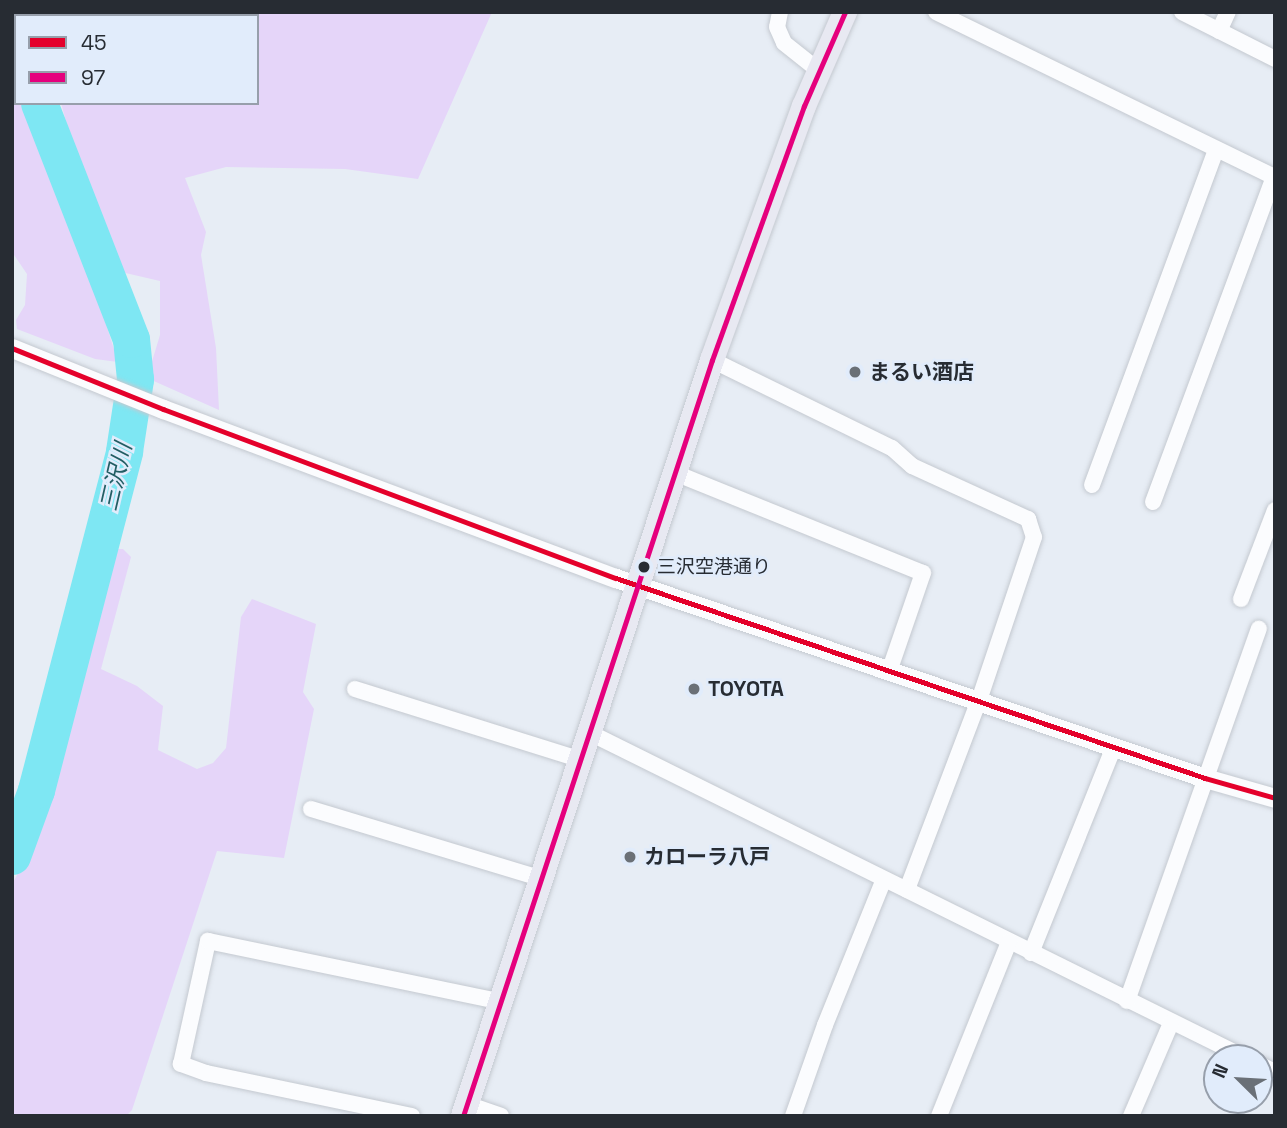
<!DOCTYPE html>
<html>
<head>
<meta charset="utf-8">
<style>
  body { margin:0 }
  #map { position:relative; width:1287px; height:1128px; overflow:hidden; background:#e7edf5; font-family:"Space Grotesk","Noto Sans JP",sans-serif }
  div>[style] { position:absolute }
  .green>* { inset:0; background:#e5d5f9 }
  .river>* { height:37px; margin:-18.5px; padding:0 18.5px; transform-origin:18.5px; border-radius:18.5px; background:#7ee7f3 }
  .roads { filter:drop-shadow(0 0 2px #c4c9d0) drop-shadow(0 0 2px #c4c9d0) }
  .minor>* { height:16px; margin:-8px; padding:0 8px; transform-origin:8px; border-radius:8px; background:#fbfcfe }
  .tertiary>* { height:19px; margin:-9.5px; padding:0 9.5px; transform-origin:9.5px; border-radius:9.5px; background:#fbfcfe }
  .primary>* { height:24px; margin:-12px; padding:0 12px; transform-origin:12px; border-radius:12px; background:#e8e9f2 }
  .bus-1>* { height:5px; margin:-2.5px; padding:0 2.5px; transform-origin:2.5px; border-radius:2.5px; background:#e4002b }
  .bus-2>* { height:5px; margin:-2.5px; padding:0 2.5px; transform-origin:2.5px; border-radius:2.5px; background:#e5007d }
  .dots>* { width:19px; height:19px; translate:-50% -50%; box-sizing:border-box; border:4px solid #e1ecfb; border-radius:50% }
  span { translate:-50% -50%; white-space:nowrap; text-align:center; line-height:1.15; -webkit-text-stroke:5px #e1ecfb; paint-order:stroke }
  .bus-label { font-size:19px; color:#272c33 }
  .left { translate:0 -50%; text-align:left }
  .poi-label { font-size:21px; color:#272c33; font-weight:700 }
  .water-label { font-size:23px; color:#225e64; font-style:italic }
  .frame { position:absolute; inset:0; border:14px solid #272c33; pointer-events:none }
  .legend { position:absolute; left:14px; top:14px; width:245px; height:91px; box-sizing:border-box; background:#e1ecfb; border:2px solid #979fab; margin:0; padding:9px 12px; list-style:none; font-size:21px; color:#272c33 }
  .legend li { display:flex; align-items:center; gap:14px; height:35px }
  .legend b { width:35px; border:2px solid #979fab }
  .north { position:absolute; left:1203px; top:1044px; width:70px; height:70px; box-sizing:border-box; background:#e1ecfb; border:2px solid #979fab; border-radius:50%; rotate:294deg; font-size:19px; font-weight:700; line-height:28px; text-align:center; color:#272c33 }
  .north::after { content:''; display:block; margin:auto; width:24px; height:32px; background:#6a7077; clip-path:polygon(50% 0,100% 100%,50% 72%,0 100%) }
</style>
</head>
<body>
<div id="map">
  <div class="green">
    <i style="clip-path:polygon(41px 12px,492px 12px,418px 179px,345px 169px,226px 167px,185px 178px,206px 232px,201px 255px,216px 348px,219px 410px,147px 378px,160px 335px,160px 281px,117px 271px,93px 220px,61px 103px,257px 103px,257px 16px,42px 16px)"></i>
    <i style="clip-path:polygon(12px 64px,16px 103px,23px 103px,100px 305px,118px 362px,95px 359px,17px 329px,16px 320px,25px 305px,27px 274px,12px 252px)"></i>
    <i style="clip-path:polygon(111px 549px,123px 549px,131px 557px,101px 669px,137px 686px,163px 706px,158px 750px,197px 769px,213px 763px,226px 748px,241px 617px,252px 599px,316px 624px,303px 692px,314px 709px,284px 858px,217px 851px,132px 1110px,126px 1116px,12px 1116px,12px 884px,38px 838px)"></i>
  </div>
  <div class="river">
    <i style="left:23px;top:12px;width:4px;rotate:76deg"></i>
    <i style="left:12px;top:856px;width:70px;rotate:-70deg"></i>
    <i style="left:36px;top:790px;width:350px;rotate:-75.4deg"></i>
    <i style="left:124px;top:451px;width:73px;rotate:-81.3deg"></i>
    <i style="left:135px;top:379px;width:40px;rotate:-95.7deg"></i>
    <i style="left:131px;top:339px;width:253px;rotate:-111.3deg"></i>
  </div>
  <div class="roads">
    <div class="minor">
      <i style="left:780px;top:12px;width:15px;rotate:101deg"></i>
      <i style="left:777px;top:27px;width:17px;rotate:66deg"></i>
      <i style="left:784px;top:43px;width:43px;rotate:38.5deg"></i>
      <i style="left:936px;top:12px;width:377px;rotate:26deg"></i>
      <i style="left:1182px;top:12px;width:104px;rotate:26.8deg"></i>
      <i style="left:1219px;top:31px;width:21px;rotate:-65deg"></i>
      <i style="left:712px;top:360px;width:200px;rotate:26.1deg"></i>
      <i style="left:892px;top:448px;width:27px;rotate:42deg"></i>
      <i style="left:912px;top:466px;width:128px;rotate:24.6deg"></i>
      <i style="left:1028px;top:519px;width:19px;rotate:72deg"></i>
      <i style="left:1034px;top:537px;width:172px;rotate:108.6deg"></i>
      <i style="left:979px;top:700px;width:203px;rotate:110.8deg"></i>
      <i style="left:675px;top:473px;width:267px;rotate:22deg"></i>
      <i style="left:923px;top:573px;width:102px;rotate:109deg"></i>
      <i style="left:1092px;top:485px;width:358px;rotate:-69.7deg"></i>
      <i style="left:1153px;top:502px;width:347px;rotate:-69.6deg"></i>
      <i style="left:1241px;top:599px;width:95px;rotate:-69.1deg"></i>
      <i style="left:355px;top:689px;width:235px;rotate:17.4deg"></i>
      <i style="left:588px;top:732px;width:734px;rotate:26.36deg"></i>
      <i style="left:311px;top:809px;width:238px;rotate:16.8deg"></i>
      <i style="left:1031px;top:953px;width:222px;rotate:-68.1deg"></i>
      <i style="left:1127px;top:1001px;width:395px;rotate:-70.5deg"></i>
      <i style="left:1259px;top:1064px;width:18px;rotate:27deg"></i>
      <i style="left:467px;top:1104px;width:36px;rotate:19deg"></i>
      <i style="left:412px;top:1116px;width:210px;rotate:-168.2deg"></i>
      <i style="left:206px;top:1073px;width:27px;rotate:-160deg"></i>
      <i style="left:181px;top:1064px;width:126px;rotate:-77.6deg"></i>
      <i style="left:208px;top:941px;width:296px;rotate:11.7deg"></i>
      <i style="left:793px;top:1116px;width:96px;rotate:-70.6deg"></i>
      <i style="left:825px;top:1025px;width:157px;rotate:-68deg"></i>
      <i style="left:939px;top:1116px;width:188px;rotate:-68.1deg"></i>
      <i style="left:1131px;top:1116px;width:101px;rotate:-66.7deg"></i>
    </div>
    <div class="tertiary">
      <i style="left:12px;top:348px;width:163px;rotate:22deg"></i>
      <i style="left:163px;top:409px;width:483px;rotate:20.5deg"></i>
      <i style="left:616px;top:578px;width:622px;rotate:18.76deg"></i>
      <i style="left:1205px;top:778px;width:73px;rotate:15.9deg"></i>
    </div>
    <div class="primary">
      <i style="left:463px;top:1116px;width:796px;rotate:-71.77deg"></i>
      <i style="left:712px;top:360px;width:270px;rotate:-70.1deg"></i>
      <i style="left:804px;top:106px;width:103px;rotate:-66.4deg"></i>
    </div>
  </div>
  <div class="bus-1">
    <i style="left:12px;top:348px;width:163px;rotate:22deg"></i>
    <i style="left:163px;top:409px;width:483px;rotate:20.5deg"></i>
    <i style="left:616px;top:578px;width:622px;rotate:18.76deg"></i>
    <i style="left:1205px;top:778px;width:73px;rotate:15.9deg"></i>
  </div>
  <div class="bus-2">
    <i style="left:463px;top:1116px;width:796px;rotate:-71.77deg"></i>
    <i style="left:712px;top:360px;width:270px;rotate:-70.1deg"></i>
    <i style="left:804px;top:106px;width:103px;rotate:-66.4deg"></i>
  </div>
  <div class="dots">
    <i style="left:855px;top:372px;background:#6a7077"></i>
    <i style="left:644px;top:567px;background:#272c33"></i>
    <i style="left:694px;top:689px;background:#6a7077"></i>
    <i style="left:630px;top:857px;background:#6a7077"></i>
  </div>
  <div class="bus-label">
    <span class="left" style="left:657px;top:567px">三沢空港通り</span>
  </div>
  <div class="poi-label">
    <span class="left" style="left:869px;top:372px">まるい酒店</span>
    <span class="left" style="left:708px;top:689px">TOYOTA</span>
    <span class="left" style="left:644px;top:857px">カローラ八戸</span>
  </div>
  <div class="water-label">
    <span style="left:116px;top:477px;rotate:-77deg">三沢川</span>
  </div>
  <div class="frame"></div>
  <ul class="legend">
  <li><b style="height:9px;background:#e4002b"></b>45</li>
  <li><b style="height:9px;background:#e5007d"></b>97</li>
  </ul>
  <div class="north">N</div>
</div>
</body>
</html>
